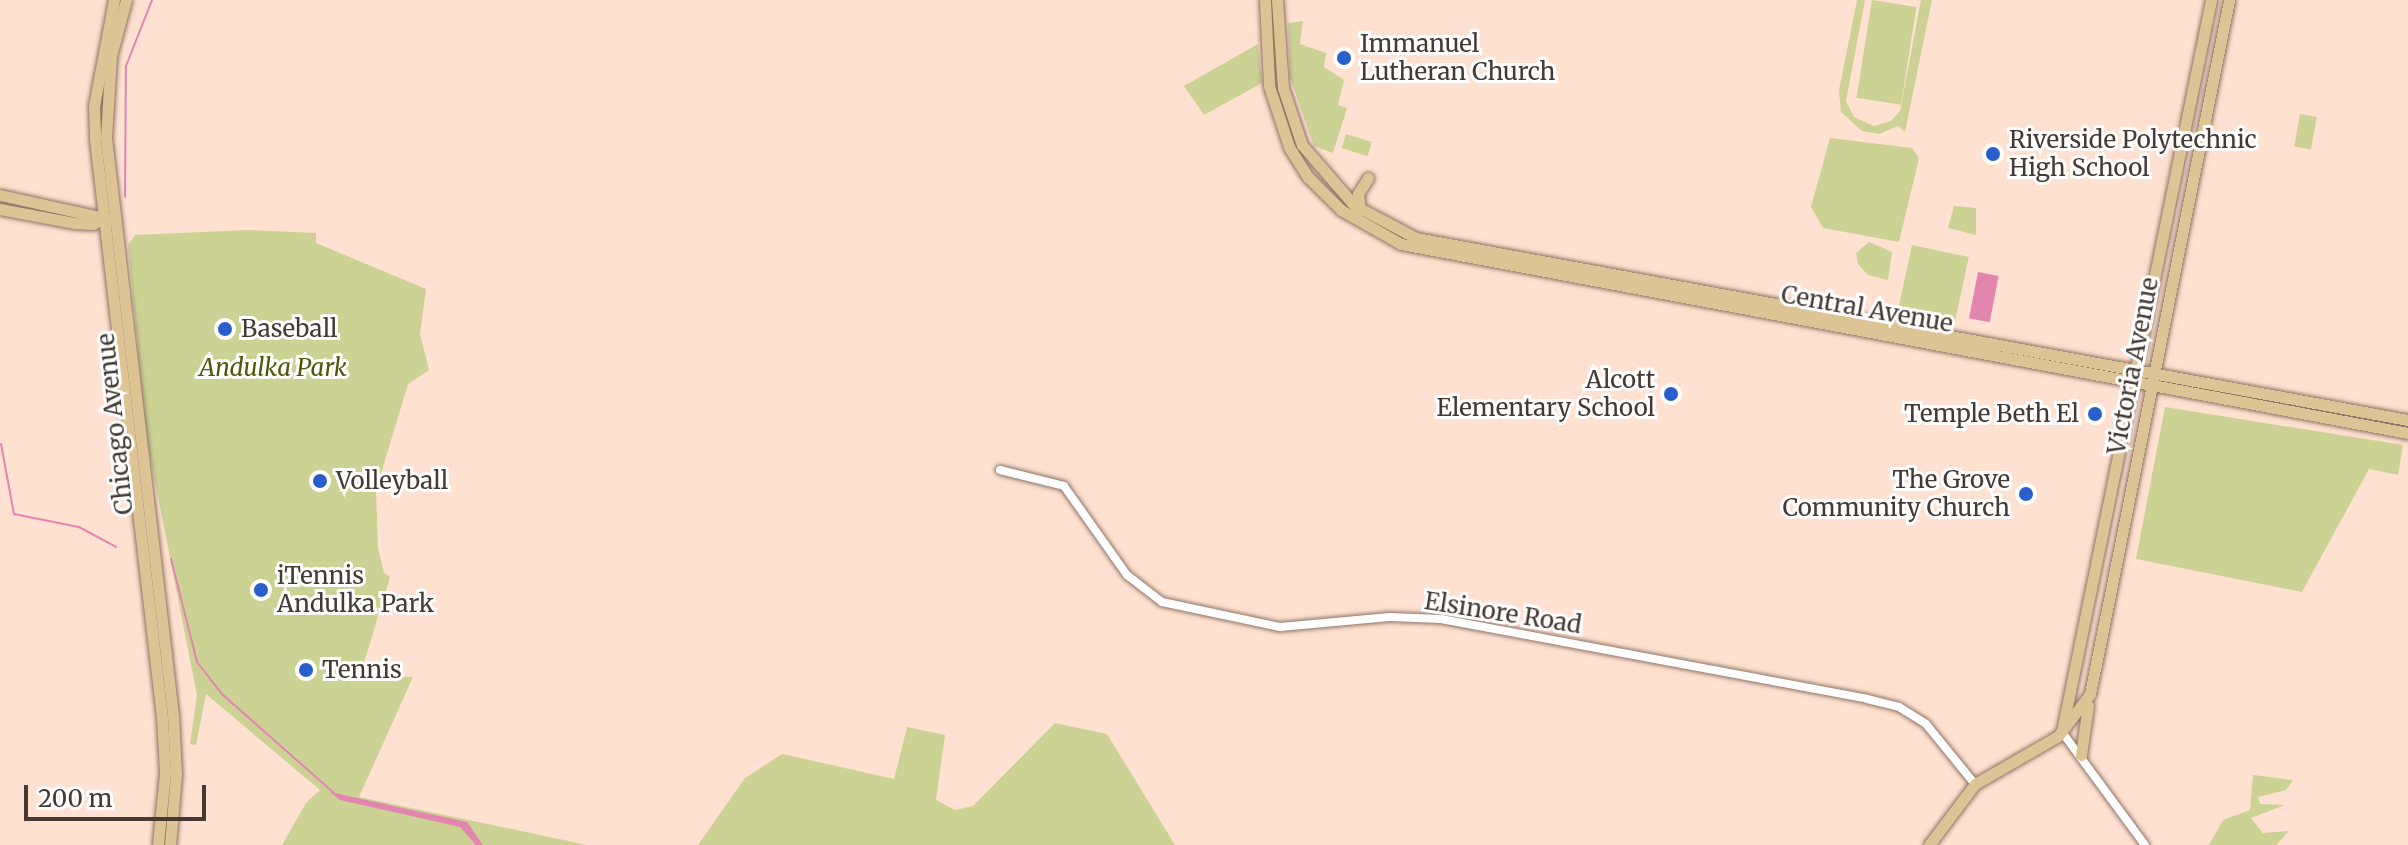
<!DOCTYPE html>
<html>
<head>
<meta charset="utf-8">
<style>
  body { margin:0 }
  #map { position:relative; width:2408px; height:845px; overflow:hidden; background:#fee1d0; font-family:Merriweather,serif }
  div>[style] { position:absolute }
  .green>* { inset:0; background:#ccd194; transform-origin:0 0 }
  .water>* { inset:0; background:#e286b0; transform-origin:0 0 }
  .stream>* { height:2px; margin:-1px; padding:0 1px; transform-origin:1px; border-radius:1px; background:#e286b0 }
  .roads { filter:drop-shadow(0 0 2px #8e7465) drop-shadow(0 0 2px #8e7465) }
  .minor>* { height:8px; margin:-4px; padding:0 4px; transform-origin:4px; border-radius:4px; background:#fff }
  .major>* { height:11px; margin:-5.5px; padding:0 5.5px; transform-origin:5.5px; border-radius:5.5px; background:#ddc494 }
  .dots>* { width:22px; height:22px; translate:-50% -50%; box-sizing:border-box; border:4px solid #fff; border-radius:50% }
  span { translate:-50% -50%; white-space:nowrap; text-align:center; line-height:1.15; -webkit-text-stroke:6px #fff; paint-order:stroke }
  .poi-label { font-size:24px; color:#453a33 }
  .left { translate:0 -50%; text-align:left }
  .right { translate:-100% -50%; text-align:right }
  .street-label { font-size:24px; color:#453a33 }
  .park-label { font-size:24px; color:#53560b; font-style:italic }
  .scale { position:absolute; left:24px; top:785px; width:182px; height:36px; box-sizing:border-box; border:4px solid #453a33; border-top:0; padding-left:10px; font-size:24px; line-height:28px; white-space:nowrap; color:#453a33; -webkit-text-stroke:6px #fff; paint-order:stroke }
</style>
</head>
<body>
<div id="map">
  <div class="green">
    <i style="clip-path:polygon(1857px 0,1865px 0,1846px 101px,1854px 117px,1874px 126px,1891px 121px,1900px 111px,1921px 0,1932px 0,1905px 132px,1898px 126px,1879px 134px,1862px 131px,1841px 112px,1839px 90px)"></i>
    <i style="left:1872px;top:0;width:45px;height:99px;rotate:9deg"></i>
    <i style="clip-path:polygon(1303px 21px,1300px 44px,1326px 53px,1324px 67px,1344px 80px,1338px 105px,1347px 108px,1333px 153px,1314px 146px,1290px 77px,1288px 23px)"></i>
    <i style="clip-path:polygon(1258px 44px,1262px 83px,1204px 115px,1184px 86px)"></i>
    <i style="left:2300px;top:114px;width:17px;height:33px;rotate:10deg"></i>
    <i style="left:1346px;top:134px;width:27px;height:15px;rotate:17deg"></i>
    <i style="clip-path:polygon(1830px 138px,1912px 148px,1919px 158px,1899px 242px,1823px 228px,1811px 207px)"></i>
    <i style="clip-path:polygon(1954px 206px,1976px 208px,1976px 235px,1948px 228px)"></i>
    <i style="clip-path:polygon(248px 230px,316px 233px,316px 243px,426px 289px,420px 334px,429px 370px,408px 384px,376px 490px,378px 548px,384px 573px,390px 577px,360px 676px,413px 677px,359px 797px,587px 845px,282px 845px,306px 803px,320px 790px,206px 694px,196px 745px,190px 744px,197px 695px,147px 441px,128px 245px,135px 235px)"></i>
    <i style="clip-path:polygon(1869px 242px,1892px 252px,1888px 280px,1868px 275px,1858px 264px,1856px 253px)"></i>
    <i style="left:1912px;top:245px;width:58px;height:67px;rotate:12deg"></i>
    <i style="clip-path:polygon(2165px 407px,2403px 445px,2398px 475px,2369px 469px,2302px 592px,2136px 559px)"></i>
    <i style="clip-path:polygon(1055px 723px,1107px 734px,1175px 845px,698px 845px,745px 778px,782px 754px,894px 779px,907px 727px,945px 735px,936px 800px,955px 810px,973px 806px)"></i>
    <i style="clip-path:polygon(2253px 775px,2293px 780px,2286px 790px,2258px 797px,2260px 804px,2285px 805px,2251px 818px,2263px 833px,2289px 831px,2276px 845px,2209px 845px,2223px 820px,2250px 810px)"></i>
  </div>
  <div class="water">
    <i style="left:1978px;top:272px;width:21px;height:47px;rotate:11deg"></i>
    <i style="clip-path:polygon(330px 792px,467px 822px,483px 845px,476px 845px,460px 827px,340px 800px)"></i>
  </div>
  <div class="stream">
    <i style="left:125px;top:197px;width:131px;rotate:-89.6deg"></i>
    <i style="left:126px;top:66px;width:71px;rotate:-68.5deg"></i>
    <i style="left:1px;top:444px;width:71px;rotate:79.5deg"></i>
    <i style="left:14px;top:514px;width:66px;rotate:11.3deg"></i>
    <i style="left:79px;top:527px;width:42px;rotate:28.4deg"></i>
    <i style="left:171px;top:559px;width:106px;rotate:75.8deg"></i>
    <i style="left:197px;top:662px;width:41px;rotate:52deg"></i>
    <i style="left:222px;top:694px;width:151px;rotate:41.5deg"></i>
  </div>
  <div class="roads">
    <div class="minor">
      <i style="left:1000px;top:470px;width:66px;rotate:14deg"></i>
      <i style="left:1064px;top:486px;width:109px;rotate:54.7deg"></i>
      <i style="left:1127px;top:575px;width:44px;rotate:37.6deg"></i>
      <i style="left:1162px;top:602px;width:121px;rotate:12deg"></i>
      <i style="left:1280px;top:627px;width:110px;rotate:-5.2deg"></i>
      <i style="left:1390px;top:617px;width:51px;rotate:2.2deg"></i>
      <i style="left:1441px;top:619px;width:433px;rotate:10.6deg"></i>
      <i style="left:1867px;top:699px;width:33px;rotate:14deg"></i>
      <i style="left:1899px;top:707px;width:32px;rotate:32deg"></i>
      <i style="left:1926px;top:724px;width:77px;rotate:50.8deg"></i>
      <i style="left:2062px;top:732px;width:140px;rotate:53.7deg"></i>
    </div>
    <div class="major">
      <i style="left:114px;top:0;width:108px;rotate:100.7deg"></i>
      <i style="left:94px;top:106px;width:33px;rotate:88deg"></i>
      <i style="left:95px;top:139px;width:582px;rotate:83.39deg"></i>
      <i style="left:162px;top:717px;width:56px;rotate:86.9deg"></i>
      <i style="left:165px;top:773px;width:72px;rotate:95.6deg"></i>
      <i style="left:126px;top:0;width:58px;rotate:105deg"></i>
      <i style="left:111px;top:56px;width:82px;rotate:93.5deg"></i>
      <i style="left:106px;top:138px;width:581px;rotate:83.38deg"></i>
      <i style="left:173px;top:715px;width:59px;rotate:87.1deg"></i>
      <i style="left:176px;top:774px;width:71px;rotate:94.8deg"></i>
      <i style="left:1265px;top:0;width:86px;rotate:87.3deg"></i>
      <i style="left:1269px;top:86px;width:64px;rotate:71.8deg"></i>
      <i style="left:1289px;top:147px;width:36px;rotate:58deg"></i>
      <i style="left:1308px;top:177px;width:47px;rotate:45deg"></i>
      <i style="left:1341px;top:210px;width:69px;rotate:29.5deg"></i>
      <i style="left:1401px;top:244px;width:1025px;rotate:10.63deg"></i>
      <i style="left:1277px;top:0;width:88px;rotate:86.1deg"></i>
      <i style="left:1283px;top:88px;width:60px;rotate:71.6deg"></i>
      <i style="left:1302px;top:145px;width:79px;rotate:49.1deg"></i>
      <i style="left:1354px;top:205px;width:70px;rotate:28deg"></i>
      <i style="left:1416px;top:238px;width:1009px;rotate:10.4deg"></i>
      <i style="left:0;top:195px;width:112px;rotate:12.4deg"></i>
      <i style="left:0;top:209px;width:75px;rotate:10.7deg"></i>
      <i style="left:74px;top:223px;width:19px;rotate:3deg"></i>
      <i style="left:93px;top:224px;width:12px;rotate:-31deg"></i>
      <i style="left:1360px;top:210px;width:16px;rotate:-97deg"></i>
      <i style="left:1358px;top:194px;width:19px;rotate:-58deg"></i>
      <i style="left:2062px;top:731px;width:746px;rotate:-78.48deg"></i>
      <i style="left:2081px;top:755px;width:50px;rotate:-82deg"></i>
      <i style="left:1929px;top:845px;width:76px;rotate:-53deg"></i>
      <i style="left:1975px;top:784px;width:96px;rotate:-30deg"></i>
      <i style="left:2058px;top:736px;width:53px;rotate:-52.7deg"></i>
      <i style="left:2090px;top:694px;width:708px;rotate:-78.67deg"></i>
    </div>
  </div>
  <div class="dots">
    <i style="left:1344px;top:58px;background:#295fcc"></i>
    <i style="left:1993px;top:154px;background:#295fcc"></i>
    <i style="left:225px;top:329px;background:#295fcc"></i>
    <i style="left:1671px;top:394px;background:#295fcc"></i>
    <i style="left:2095px;top:414px;background:#295fcc"></i>
    <i style="left:320px;top:481px;background:#295fcc"></i>
    <i style="left:2026px;top:494px;background:#295fcc"></i>
    <i style="left:261px;top:590px;background:#295fcc"></i>
    <i style="left:306px;top:670px;background:#295fcc"></i>
  </div>
  <div class="poi-label">
    <span class="left" style="left:1360px;top:58px">Immanuel<br>Lutheran Church</span>
    <span class="left" style="left:2009px;top:154px">Riverside Polytechnic<br>High School</span>
    <span class="left" style="left:241px;top:329px">Baseball</span>
    <span class="right" style="left:1655px;top:394px">Alcott<br>Elementary School</span>
    <span class="right" style="left:2079px;top:414px">Temple Beth El</span>
    <span class="right" style="left:2010px;top:494px">The Grove<br>Community Church</span>
    <span class="left" style="left:336px;top:481px">Volleyball</span>
    <span class="left" style="left:277px;top:590px">iTennis<br>Andulka Park</span>
    <span class="left" style="left:322px;top:670px">Tennis</span>
  </div>
  <div class="street-label">
    <span style="left:1867px;top:309px;rotate:10deg">Central Avenue</span>
    <span style="left:2133px;top:366px;rotate:-79deg">Victoria Avenue</span>
    <span style="left:115px;top:424px;rotate:-96deg">Chicago Avenue</span>
    <span style="left:1503px;top:613px;rotate:9deg">Elsinore Road</span>
  </div>
  <div class="park-label">
    <span style="left:273px;top:368px">Andulka Park</span>
  </div>
  <div class="scale">200 m</div>
</div>
</body>
</html>
